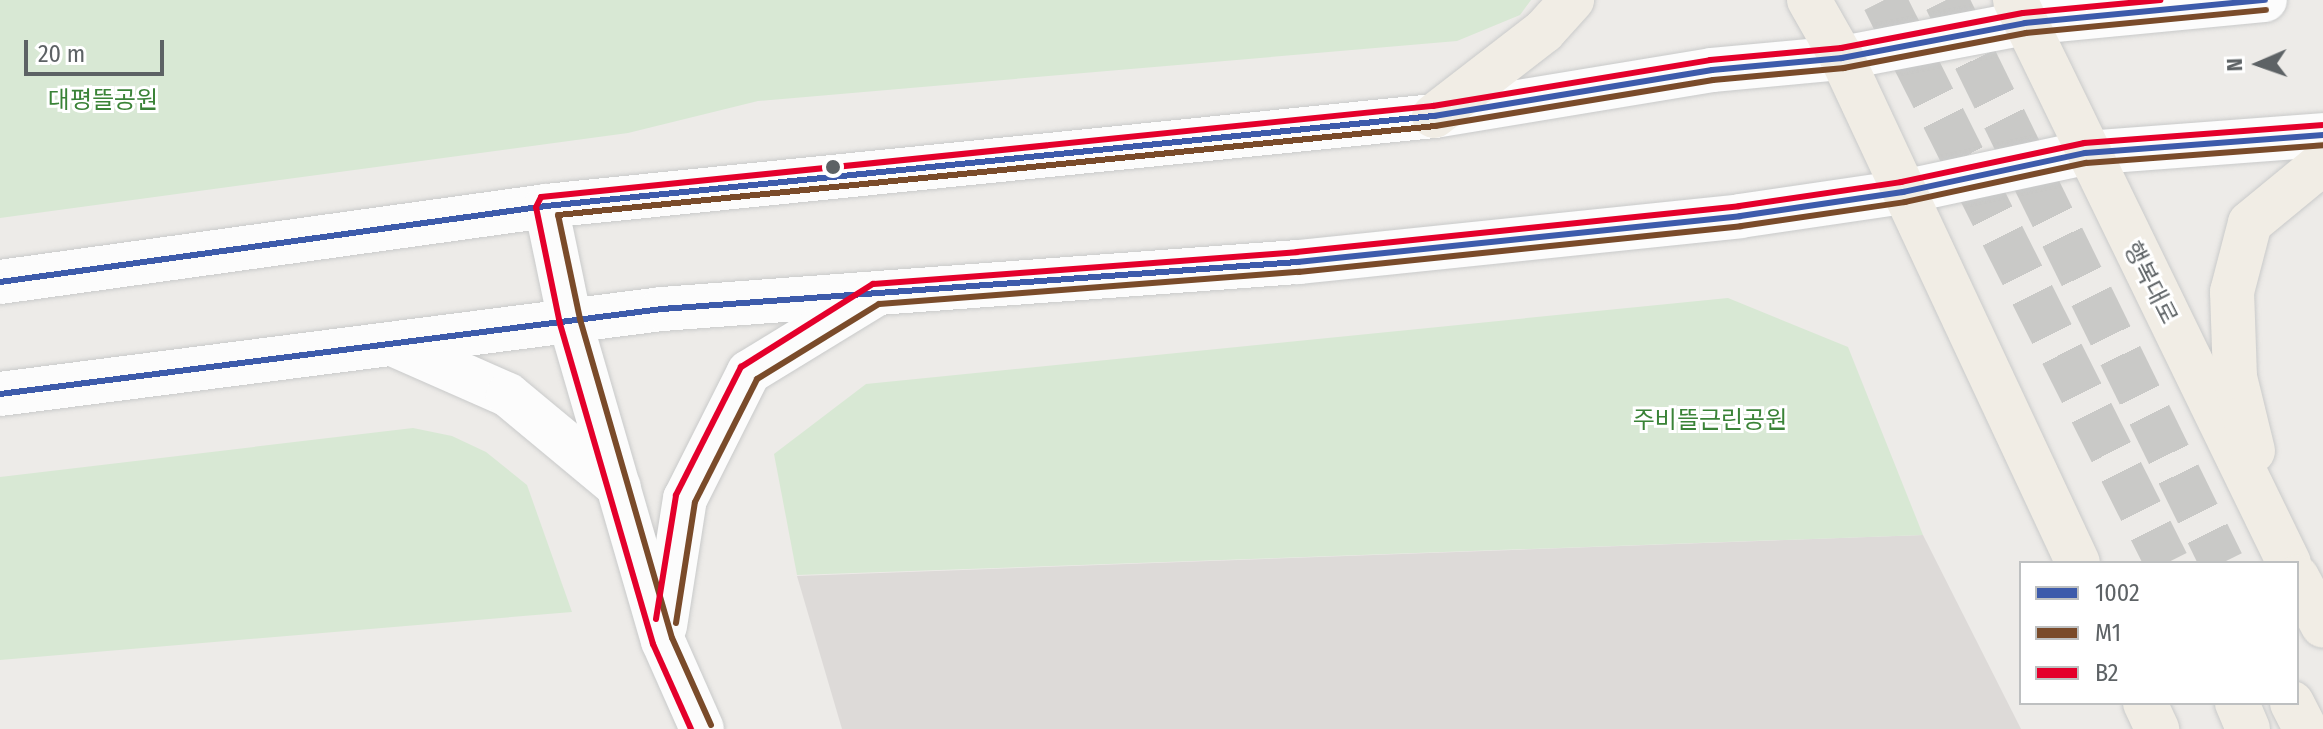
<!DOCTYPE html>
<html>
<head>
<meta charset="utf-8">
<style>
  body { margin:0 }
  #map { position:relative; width:2323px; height:729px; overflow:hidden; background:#edebe8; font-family:"Fira Sans Condensed","Noto Sans KR",sans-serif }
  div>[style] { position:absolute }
  .industrial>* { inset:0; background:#dddad8 }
  .green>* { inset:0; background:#d8e8d4 }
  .trunk-tunnel>* { height:44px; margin-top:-22px; transform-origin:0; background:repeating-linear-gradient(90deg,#c9c9c7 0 44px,transparent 0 66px) }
  .roads { filter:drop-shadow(0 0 2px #c9caca) drop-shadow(0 0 2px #c9caca) }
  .minor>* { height:44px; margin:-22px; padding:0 22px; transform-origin:22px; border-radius:22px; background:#fcfcfc }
  .tertiary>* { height:44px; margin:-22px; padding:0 22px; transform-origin:22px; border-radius:22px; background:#fcfcfc }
  .trunk>* { height:44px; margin:-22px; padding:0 22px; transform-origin:22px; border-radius:22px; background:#f1ede5 }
  .bus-1>* { height:6px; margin:-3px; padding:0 3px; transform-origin:3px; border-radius:3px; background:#3d5bab }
  .bus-2>* { height:6px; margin:-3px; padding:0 3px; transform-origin:3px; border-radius:3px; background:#7a4b2a }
  .bus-3>* { height:6px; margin:-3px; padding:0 3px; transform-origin:3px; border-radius:3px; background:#e4002b }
  .dots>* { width:22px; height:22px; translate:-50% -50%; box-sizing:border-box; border:4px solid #fff; border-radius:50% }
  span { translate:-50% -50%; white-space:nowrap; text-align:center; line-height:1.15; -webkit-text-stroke:6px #fff; paint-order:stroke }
  .park-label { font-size:24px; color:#3a8337 }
  .street-label { font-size:24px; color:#5d6265 }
  .legend { position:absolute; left:2019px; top:561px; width:280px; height:144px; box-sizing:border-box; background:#fff; border:2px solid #bec0c1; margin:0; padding:10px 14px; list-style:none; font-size:24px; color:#5d6265 }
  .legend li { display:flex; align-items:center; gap:16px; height:40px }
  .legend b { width:40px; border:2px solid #bec0c1 }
  .north { position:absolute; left:2219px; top:24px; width:80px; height:80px; -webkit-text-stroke:6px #fff; paint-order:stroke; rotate:268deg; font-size:22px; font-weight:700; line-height:32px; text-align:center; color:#5d6265 }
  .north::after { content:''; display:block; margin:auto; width:28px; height:36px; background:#5d6265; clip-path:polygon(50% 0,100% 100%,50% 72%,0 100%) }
  .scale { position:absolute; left:24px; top:40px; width:140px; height:36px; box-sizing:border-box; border:4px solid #5d6265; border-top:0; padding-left:10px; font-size:24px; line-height:28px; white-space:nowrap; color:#5d6265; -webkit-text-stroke:6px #fff; paint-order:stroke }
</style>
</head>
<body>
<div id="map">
  <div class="industrial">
    <i style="clip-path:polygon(1923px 535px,2021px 729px,842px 729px,797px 576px)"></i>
  </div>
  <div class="green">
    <i style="clip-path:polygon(0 0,1531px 0,1520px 15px,1457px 41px,758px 101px,628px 133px,0 218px)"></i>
    <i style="clip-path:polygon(1728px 298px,1848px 347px,1923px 535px,797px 575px,774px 454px,866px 384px)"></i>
    <i style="clip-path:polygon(413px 428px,452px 436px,486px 452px,527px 485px,572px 612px,0 660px,0 477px)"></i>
  </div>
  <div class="trunk-tunnel">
    <i style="left:1884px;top:0;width:630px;rotate:63.31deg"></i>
    <i style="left:1946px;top:0;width:627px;rotate:63.88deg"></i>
  </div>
  <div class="roads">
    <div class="minor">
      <i style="left:663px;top:641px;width:96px;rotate:66.1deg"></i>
    </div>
    <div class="tertiary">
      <i style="left:546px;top:206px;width:117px;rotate:78.2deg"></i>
      <i style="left:570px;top:321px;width:333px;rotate:73.8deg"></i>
      <i style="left:0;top:282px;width:551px;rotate:-7.92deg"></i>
      <i style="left:546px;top:206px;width:893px;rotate:-5.79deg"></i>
      <i style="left:1434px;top:116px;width:282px;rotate:-9.4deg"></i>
      <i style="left:1712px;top:70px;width:131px;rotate:-5.3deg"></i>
      <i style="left:1842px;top:58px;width:186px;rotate:-10.8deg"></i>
      <i style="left:2025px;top:23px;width:241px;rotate:-5.5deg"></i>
      <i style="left:397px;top:346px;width:121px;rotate:23.8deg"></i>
      <i style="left:508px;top:395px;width:144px;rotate:39.7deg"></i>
      <i style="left:0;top:394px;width:667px;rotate:-7.32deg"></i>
      <i style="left:662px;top:309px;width:638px;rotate:-4.23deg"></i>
      <i style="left:1298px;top:262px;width:444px;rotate:-5.9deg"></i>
      <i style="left:1740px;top:216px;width:165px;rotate:-8.4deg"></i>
      <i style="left:1903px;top:192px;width:186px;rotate:-12.1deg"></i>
      <i style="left:2085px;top:153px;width:239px;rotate:-4.3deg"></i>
      <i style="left:665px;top:626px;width:129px;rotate:-81.1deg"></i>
      <i style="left:685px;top:499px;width:142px;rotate:-63.3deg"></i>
      <i style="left:749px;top:372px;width:144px;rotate:-31.4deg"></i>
    </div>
    <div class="trunk">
      <i style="left:1809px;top:0;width:67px;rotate:60.4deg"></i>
      <i style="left:1842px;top:58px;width:557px;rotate:64.95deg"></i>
      <i style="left:2015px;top:0;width:626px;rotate:64.05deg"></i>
      <i style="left:1434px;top:116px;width:139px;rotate:-37.7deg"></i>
      <i style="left:1544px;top:31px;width:42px;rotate:-47.9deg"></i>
      <i style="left:2253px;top:451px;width:76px;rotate:-103.7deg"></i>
      <i style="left:2235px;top:377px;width:85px;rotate:-92deg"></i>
      <i style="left:2232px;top:292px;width:71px;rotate:-75.4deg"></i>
      <i style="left:2250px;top:223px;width:94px;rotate:-39.4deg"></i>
      <i style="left:2297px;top:577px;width:55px;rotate:62deg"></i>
      <i style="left:2145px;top:703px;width:29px;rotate:65deg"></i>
      <i style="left:2237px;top:703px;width:28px;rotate:67deg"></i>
      <i style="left:2292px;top:703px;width:29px;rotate:63deg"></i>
    </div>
  </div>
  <div class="bus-1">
    <i style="left:0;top:282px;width:551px;rotate:-7.92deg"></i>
    <i style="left:546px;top:206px;width:893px;rotate:-5.79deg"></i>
    <i style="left:1434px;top:116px;width:282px;rotate:-9.4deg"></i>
    <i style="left:1712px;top:70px;width:131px;rotate:-5.3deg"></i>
    <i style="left:1842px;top:58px;width:186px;rotate:-10.8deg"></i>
    <i style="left:2025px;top:23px;width:241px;rotate:-5.5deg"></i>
    <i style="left:0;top:394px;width:667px;rotate:-7.32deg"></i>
    <i style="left:662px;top:309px;width:638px;rotate:-4.23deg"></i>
    <i style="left:1298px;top:262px;width:444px;rotate:-5.9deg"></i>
    <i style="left:1740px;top:216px;width:165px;rotate:-8.4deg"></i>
    <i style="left:1903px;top:192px;width:186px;rotate:-12.1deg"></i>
    <i style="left:2085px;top:153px;width:239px;rotate:-4.3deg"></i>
  </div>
  <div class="bus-2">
    <i style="left:676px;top:623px;width:122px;rotate:-81.1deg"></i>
    <i style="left:695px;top:502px;width:138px;rotate:-63.2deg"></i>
    <i style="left:757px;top:379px;width:143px;rotate:-31.6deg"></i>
    <i style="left:879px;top:304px;width:421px;rotate:-4.4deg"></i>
    <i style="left:1299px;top:272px;width:444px;rotate:-5.9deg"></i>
    <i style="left:1741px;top:226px;width:166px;rotate:-8.3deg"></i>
    <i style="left:1905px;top:202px;width:185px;rotate:-12.2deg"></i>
    <i style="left:2086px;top:163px;width:238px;rotate:-4.3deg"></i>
    <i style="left:711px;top:725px;width:95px;rotate:-114.1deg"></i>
    <i style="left:672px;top:638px;width:332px;rotate:-106.1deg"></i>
    <i style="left:580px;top:319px;width:106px;rotate:-101.9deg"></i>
    <i style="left:558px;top:215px;width:882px;rotate:-5.79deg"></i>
    <i style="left:1435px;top:126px;width:282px;rotate:-9.4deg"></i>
    <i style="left:1713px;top:80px;width:132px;rotate:-5.2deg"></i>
    <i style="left:1844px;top:68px;width:185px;rotate:-10.9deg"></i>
    <i style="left:2026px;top:33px;width:241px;rotate:-5.5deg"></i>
  </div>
  <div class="bus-3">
    <i style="left:656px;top:619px;width:126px;rotate:-80.8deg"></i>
    <i style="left:676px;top:495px;width:144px;rotate:-63.1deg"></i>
    <i style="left:741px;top:367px;width:156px;rotate:-32.2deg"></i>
    <i style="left:873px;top:284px;width:425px;rotate:-4.3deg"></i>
    <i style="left:1297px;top:252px;width:444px;rotate:-5.9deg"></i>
    <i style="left:1739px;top:206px;width:164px;rotate:-8.4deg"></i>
    <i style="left:1901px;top:182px;width:187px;rotate:-12deg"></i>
    <i style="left:2084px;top:143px;width:239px;rotate:-4.3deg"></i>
    <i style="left:691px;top:729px;width:93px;rotate:-114.1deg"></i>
    <i style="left:653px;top:644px;width:333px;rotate:-106.2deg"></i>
    <i style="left:560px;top:324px;width:119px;rotate:-101.6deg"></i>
    <i style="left:536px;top:207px;width:11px;rotate:-63deg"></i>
    <i style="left:541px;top:197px;width:897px;rotate:-5.83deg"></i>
    <i style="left:1433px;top:106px;width:281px;rotate:-9.4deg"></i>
    <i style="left:1710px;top:60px;width:132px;rotate:-5.2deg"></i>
    <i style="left:1841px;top:48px;width:185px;rotate:-10.9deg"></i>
    <i style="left:2023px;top:13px;width:138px;rotate:-5.4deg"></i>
  </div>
  <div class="dots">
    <i style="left:833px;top:167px;background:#5d6265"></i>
  </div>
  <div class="park-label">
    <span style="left:103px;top:101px">대평뜰공원</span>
    <span style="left:1710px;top:421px">주비뜰근린공원</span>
  </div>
  <div class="street-label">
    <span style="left:2150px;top:283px;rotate:63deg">행복대로</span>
  </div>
  <ul class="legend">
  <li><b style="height:10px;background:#3d5bab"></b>1002</li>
  <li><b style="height:10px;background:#7a4b2a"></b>M1</li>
  <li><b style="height:10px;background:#e4002b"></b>B2</li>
  </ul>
  <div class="north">N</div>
  <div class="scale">20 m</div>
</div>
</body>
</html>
